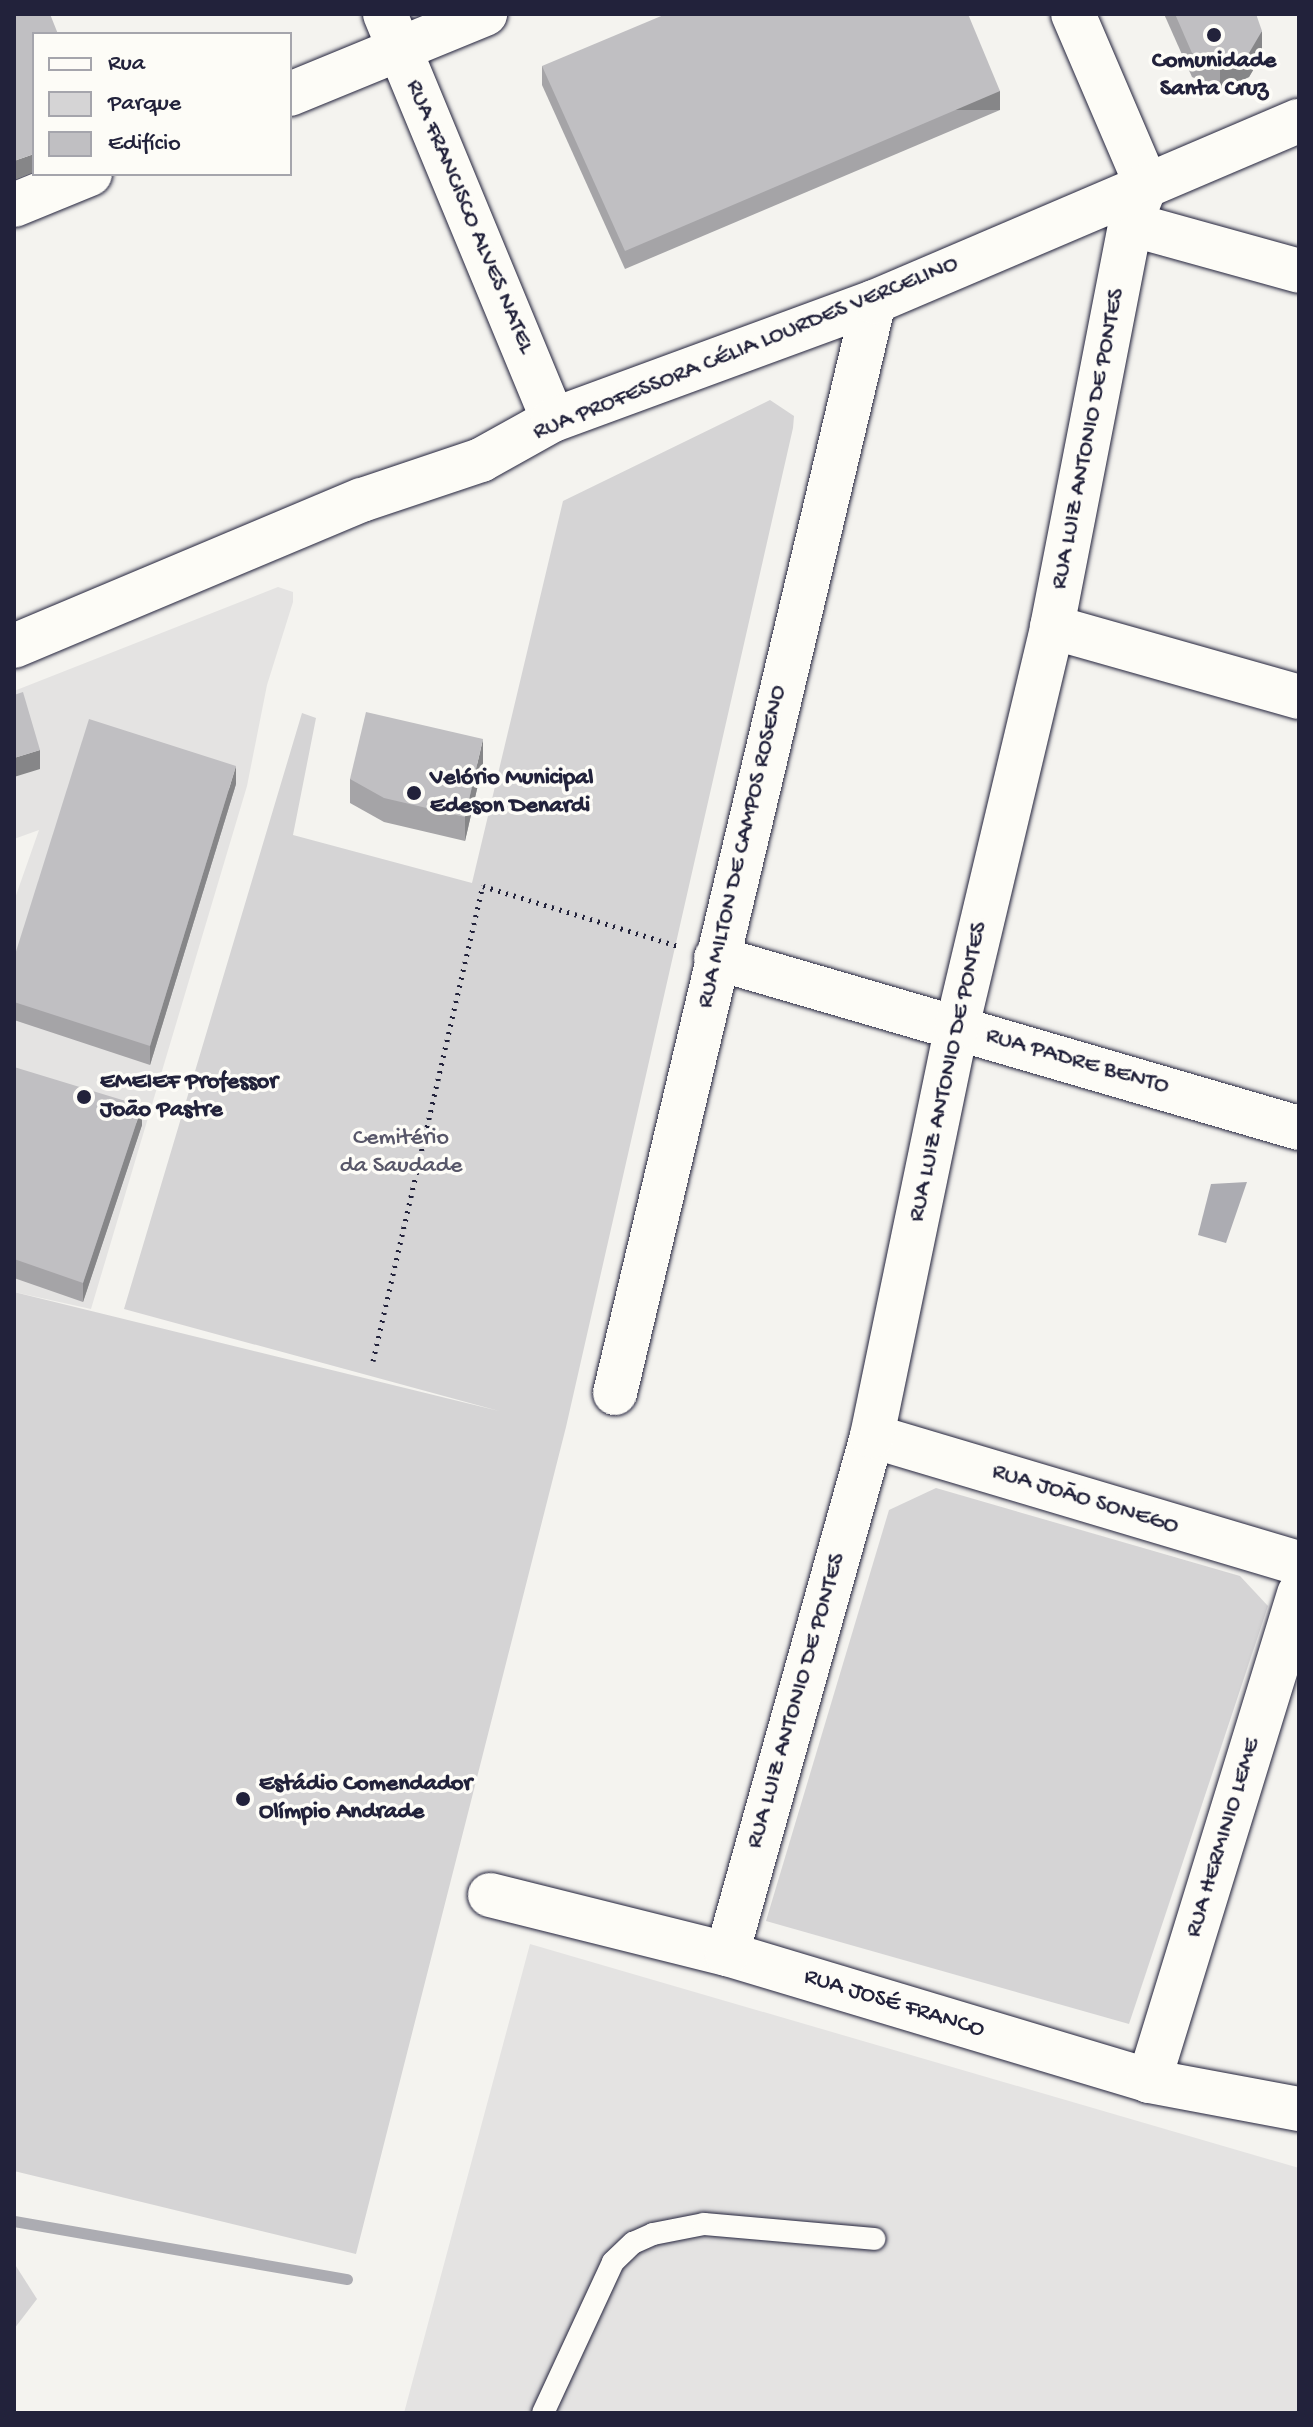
<!DOCTYPE html>
<html>
<head>
<meta charset="utf-8">
<style>
  body { margin:0 }
  #map { position:relative; width:1313px; height:2427px; overflow:hidden; background:#f4f3ef; font-family:"Gochi Hand",sans-serif }
  div>[style] { position:absolute }
  .built>* { inset:0; background:#e4e3e2 }
  .green>* { inset:0; background:#d5d4d5 }
  .water>* { inset:0; background:#acacb2 }
  .stream>* { height:11px; margin:-5.5px; padding:0 5.5px; transform-origin:5.5px; border-radius:5.5px; background:#acacb2 }
  .path>* { height:5px; margin-top:-2.5px; transform-origin:0; background:repeating-linear-gradient(90deg,#22223b 0 2px,transparent 0 8px) }
  .roads { filter:drop-shadow(0 0 2px #22223b) drop-shadow(0 0 2px #22223b) }
  .lane>* { height:22px; margin:-11px; padding:0 11px; transform-origin:11px; border-radius:11px; background:#fdfcf7 }
  .street>* { height:44px; margin:-22px; padding:0 22px; transform-origin:22px; border-radius:22px; background:#fdfcf7 }
  .secondary>* { height:44px; margin:-22px; padding:0 22px; transform-origin:22px; border-radius:22px; background:#fdfcf7 }
  .wall>* { inset:0; background:#a5a4a7 }
  .shaded-wall>* { inset:0; background:#868688; transform-origin:0 0 }
  .building>* { inset:0; background:#c0bfc2 }
  .dots>* { width:22px; height:22px; translate:-50% -50%; box-sizing:border-box; border:4px solid #fdfcf7; border-radius:50% }
  span { translate:-50% -50%; white-space:nowrap; text-align:center; line-height:1.15; -webkit-text-stroke:7px #fdfcf7; paint-order:stroke }
  .poi-label { font-size:24px; color:#22223b; font-weight:700 }
  .left { translate:0 -50%; text-align:left }
  .street-label { font-size:24px; color:#22223b }
  .park-label { font-size:24px; color:#585769 }
  .frame { position:absolute; inset:0; border:16px solid #22223b; pointer-events:none }
  .legend { position:absolute; left:32px; top:32px; width:260px; height:144px; box-sizing:border-box; background:#fdfcf7; border:2px solid #a5a5ac; margin:0; padding:10px 14px; list-style:none; font-size:24px; color:#22223b }
  .legend li { display:flex; align-items:center; gap:16px; height:40px }
  .legend b { width:40px; border:2px solid #a5a5ac }
</style>
</head>
<body>
<div id="map">
  <div class="built">
    <i style="clip-path:polygon(278px 587px,293px 592px,293px 602px,267px 685px,247px 786px,91px 1309px,14px 1292px,14px 901px,39px 830px,14px 839px,14px 691px)"></i>
    <i style="clip-path:polygon(530px 1944px,1299px 2168px,1299px 2413px,404px 2413px)"></i>
  </div>
  <div class="green">
    <i style="clip-path:polygon(770px 400px,794px 416px,793px 428px,566px 1427px,356px 2254px,14px 2171px,14px 1292px,499px 1411px,124px 1309px,302px 713px,316px 718px,293px 835px,472px 883px,563px 501px)"></i>
    <i style="clip-path:polygon(936px 1488px,1240px 1576px,1268px 1606px,1129px 2024px,766px 1921px,889px 1510px)"></i>
    <i style="clip-path:polygon(14px 2263px,37px 2299px,14px 2329px)"></i>
  </div>
  <div class="water">
    <i style="clip-path:polygon(1247px 1182px,1226px 1243px,1198px 1235px,1211px 1184px)"></i>
  </div>
  <div class="stream">
    <i style="left:14px;top:2221px;width:338px;rotate:9.9deg"></i>
  </div>
  <div class="path">
    <i style="left:373px;top:1361px;width:488px;rotate:-77deg"></i>
    <i style="left:483px;top:886px;width:207px;rotate:17.1deg"></i>
  </div>
  <div class="roads">
    <div class="lane">
      <i style="left:543px;top:2413px;width:166px;rotate:-65.1deg"></i>
      <i style="left:613px;top:2262px;width:28px;rotate:-44deg"></i>
      <i style="left:633px;top:2243px;width:22px;rotate:-24deg"></i>
      <i style="left:653px;top:2234px;width:52px;rotate:-11.1deg"></i>
      <i style="left:704px;top:2224px;width:171px;rotate:5deg"></i>
    </div>
    <div class="street">
      <i style="left:385px;top:14px;width:439px;rotate:67.5deg"></i>
      <i style="left:290px;top:94px;width:211px;rotate:-22.3deg"></i>
      <i style="left:14px;top:205px;width:82px;rotate:-22.2deg"></i>
      <i style="left:1130px;top:224px;width:175px;rotate:15.5deg"></i>
      <i style="left:1052px;top:627px;width:257px;rotate:15.8deg"></i>
      <i style="left:716px;top:958px;width:607px;rotate:16.26deg"></i>
      <i style="left:615px;top:1393px;width:1121px;rotate:-76.65deg"></i>
      <i style="left:872px;top:1436px;width:445px;rotate:16.6deg"></i>
      <i style="left:490px;top:1895px;width:244px;rotate:14deg"></i>
      <i style="left:727px;top:1954px;width:441px;rotate:16.7deg"></i>
      <i style="left:1149px;top:2081px;width:153px;rotate:10.6deg"></i>
      <i style="left:727px;top:1954px;width:538px;rotate:-74.36deg"></i>
      <i style="left:872px;top:1436px;width:418px;rotate:-78.3deg"></i>
      <i style="left:957px;top:1027px;width:411px;rotate:-76.6deg"></i>
      <i style="left:1052px;top:627px;width:410px;rotate:-79deg"></i>
      <i style="left:1130px;top:224px;width:43px;rotate:-68.2deg"></i>
      <i style="left:1146px;top:184px;width:185px;rotate:-113.2deg"></i>
      <i style="left:1149px;top:2081px;width:510px;rotate:-72.88deg"></i>
    </div>
    <div class="secondary">
      <i style="left:14px;top:646px;width:377px;rotate:-22.8deg"></i>
      <i style="left:362px;top:500px;width:126px;rotate:-18.6deg"></i>
      <i style="left:481px;top:460px;width:82px;rotate:-29.1deg"></i>
      <i style="left:553px;top:420px;width:342px;rotate:-20.2deg"></i>
      <i style="left:874px;top:302px;width:462px;rotate:-23.1deg"></i>
    </div>
  </div>
  <div class="wall">
    <i style="clip-path:polygon(1164px 14px,1256px 14px,1262px 55px,1249px 77px,1220px 90px,1192px 77px)"></i>
    <i style="clip-path:polygon(542px 66px,1000px 110px,625px 269px,542px 85px)"></i>
    <i style="clip-path:polygon(483px 763px,465px 841px,384px 822px,350px 803px,350px 779px)"></i>
    <i style="clip-path:polygon(236px 784px,150px 1065px,14px 1020px,14px 958px)"></i>
    <i style="clip-path:polygon(14px 1067px,142px 1125px,83px 1302px,14px 1278px)"></i>
  </div>
  <div class="shaded-wall">
    <i style="clip-path:polygon(1262px 31px,1262px 55px,1249px 77px,1220px 90px,1220px 66px)"></i>
    <i style="left:1000px;top:91px;width:19px;height:408px;rotate:90deg"></i>
    <i style="clip-path:polygon(34px 154px,34px 172px,14px 180px,14px 161px)"></i>
    <i style="clip-path:polygon(483px 739px,483px 763px,465px 841px,465px 817px)"></i>
    <i style="clip-path:polygon(40px 750px,40px 769px,14px 777px,14px 758px)"></i>
    <i style="clip-path:polygon(236px 766px,236px 784px,150px 1065px,150px 1046px)"></i>
    <i style="clip-path:polygon(142px 1106px,142px 1125px,83px 1302px,83px 1283px)"></i>
  </div>
  <div class="building">
    <i style="clip-path:polygon(14px 14px,50px 14px,58px 34px,34px 34px,34px 154px,14px 161px)"></i>
    <i style="clip-path:polygon(666px 14px,968px 14px,1000px 91px,625px 251px,542px 66px)"></i>
    <i style="clip-path:polygon(1175px 14px,1256px 14px,1262px 31px,1249px 53px,1220px 66px,1192px 53px)"></i>
    <i style="clip-path:polygon(23px 692px,40px 750px,14px 758px,14px 695px)"></i>
    <i style="clip-path:polygon(366px 712px,483px 739px,465px 817px,384px 798px,350px 779px)"></i>
    <i style="clip-path:polygon(89px 719px,236px 766px,150px 1046px,14px 1002px,14px 958px)"></i>
    <i style="clip-path:polygon(14px 1067px,142px 1106px,83px 1283px,14px 1259px)"></i>
  </div>
  <div class="dots">
    <i style="left:1214px;top:35px;background:#22223b"></i>
    <i style="left:414px;top:793px;background:#22223b"></i>
    <i style="left:84px;top:1097px;background:#22223b"></i>
    <i style="left:243px;top:1799px;background:#22223b"></i>
  </div>
  <div class="poi-label">
    <span style="left:1214px;top:76px">Comunidade<br>Santa Cruz</span>
    <span class="left" style="left:430px;top:793px">Velório Municipal<br>Edeson Denardi</span>
    <span class="left" style="left:100px;top:1097px">EMEIEF Professor<br>João Pastre</span>
    <span class="left" style="left:259px;top:1799px">Estádio Comendador<br>Olímpio Andrade</span>
  </div>
  <div class="street-label">
    <span style="left:469px;top:217px;rotate:67deg">RUA FRANCISCO ALVES NATEL</span>
    <span style="left:746px;top:349px;rotate:-22deg">RUA PROFESSORA CÉLIA LOURDES VERCELINO</span>
    <span style="left:1089px;top:439px;rotate:-79deg">RUA LUIZ ANTONIO DE PONTES</span>
    <span style="left:743px;top:847px;rotate:-77deg">RUA MILTON DE CAMPOS ROSENO</span>
    <span style="left:1077px;top:1062px;rotate:16deg">RUA PADRE BENTO</span>
    <span style="left:949px;top:1072px;rotate:-78deg">RUA LUIZ ANTONIO DE PONTES</span>
    <span style="left:1085px;top:1500px;rotate:17deg">RUA JOÃO SONEGO</span>
    <span style="left:797px;top:1701px;rotate:-74deg">RUA LUIZ ANTONIO DE PONTES</span>
    <span style="left:1224px;top:1838px;rotate:-73deg">RUA HERMINIO LEME</span>
    <span style="left:894px;top:2004px;rotate:17deg">RUA JOSÉ FRANCO</span>
  </div>
  <div class="park-label">
    <span style="left:401px;top:1153px">Cemitério<br>da Saudade</span>
  </div>
  <div class="frame"></div>
  <ul class="legend">
  <li><b style="height:10px;background:#fdfcf7"></b>Rua</li>
  <li><b style="height:22px;background:#d5d4d5"></b>Parque</li>
  <li><b style="height:22px;background:#c0bfc2"></b>Edifício</li>
  </ul>
</div>
</body>
</html>
